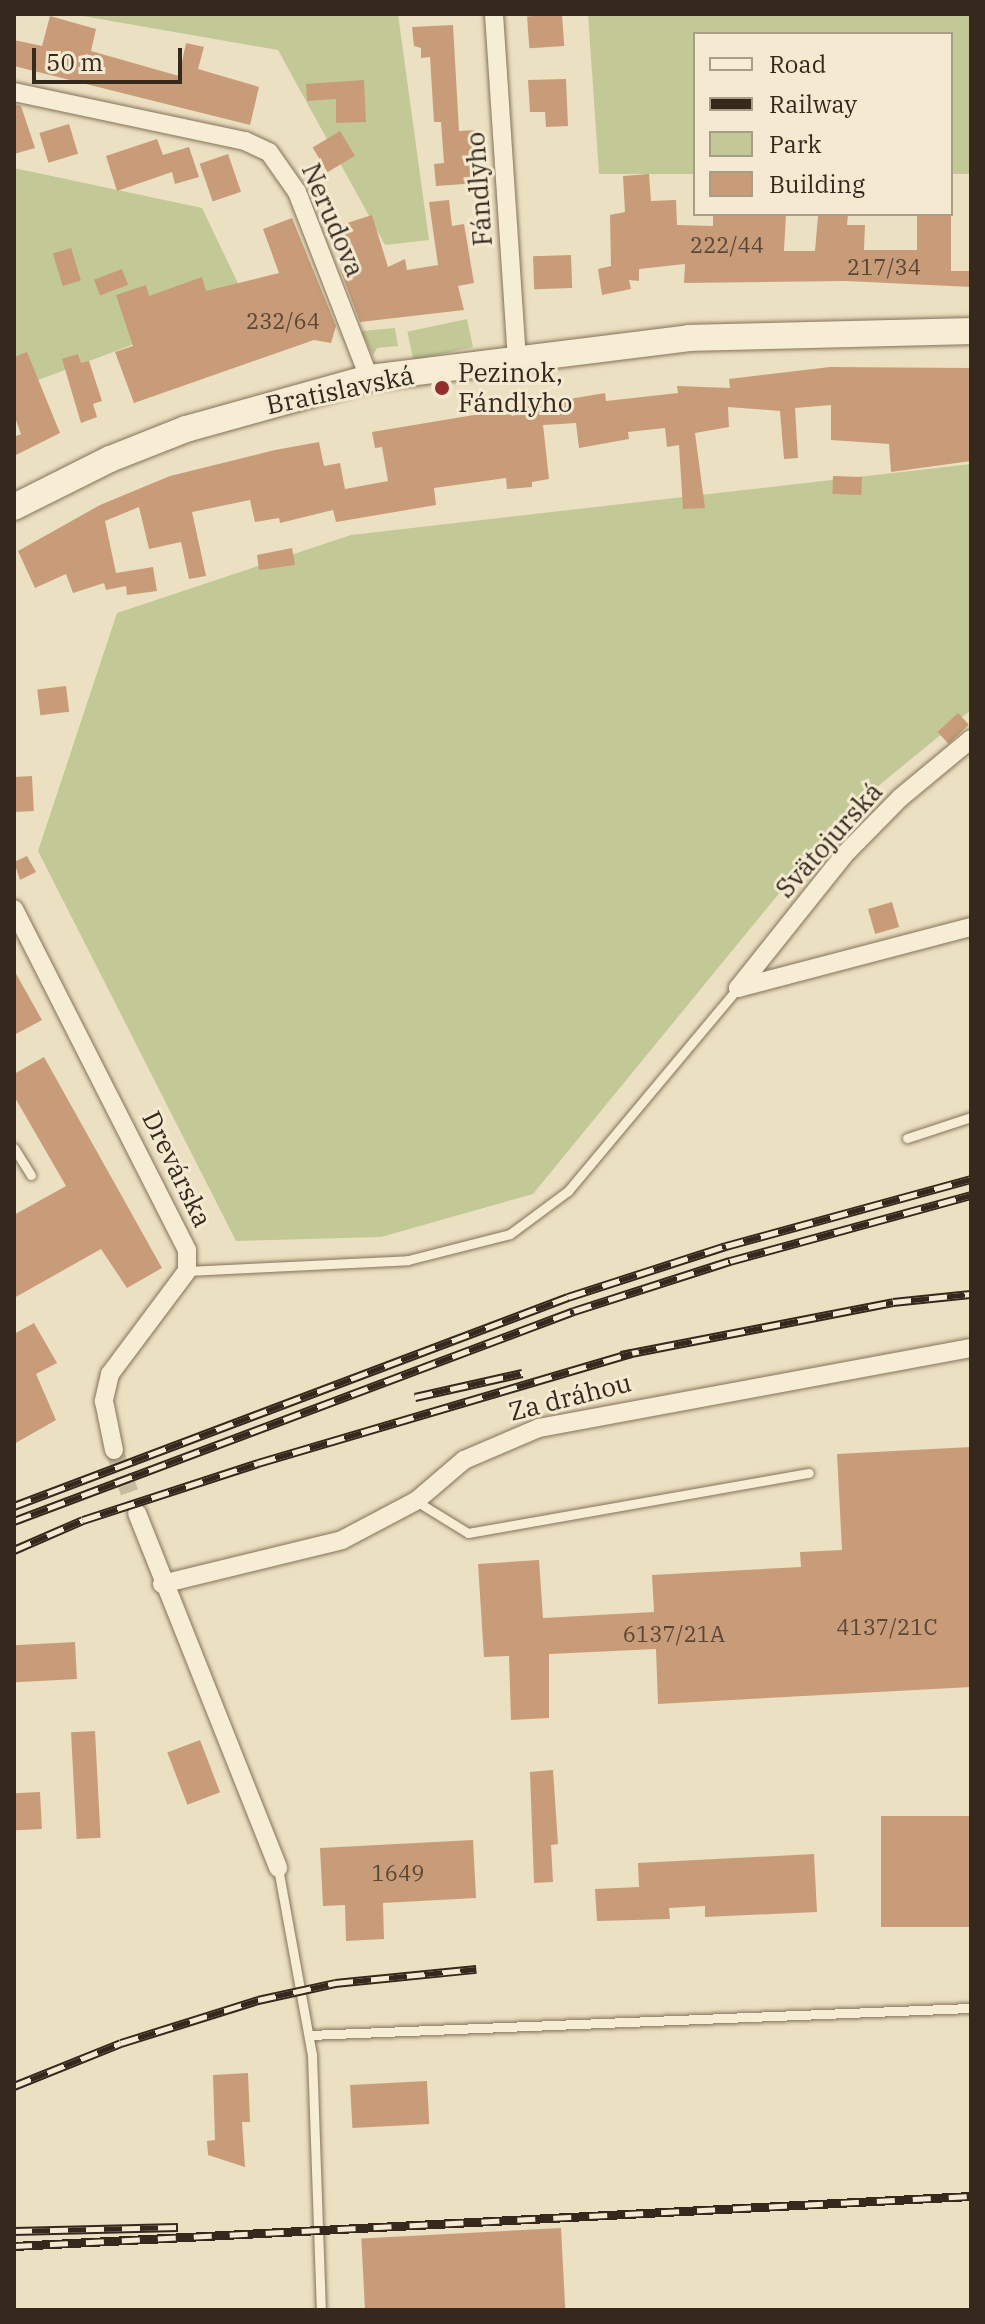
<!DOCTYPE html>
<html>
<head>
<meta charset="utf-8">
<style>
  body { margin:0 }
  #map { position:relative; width:985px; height:2324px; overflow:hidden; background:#ece0c2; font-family:"IBM Plex Serif",serif }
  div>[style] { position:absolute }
  .green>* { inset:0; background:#c2c997; transform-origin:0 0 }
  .building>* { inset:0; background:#c89c79; transform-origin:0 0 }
  .street-tunnel>* { height:18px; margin-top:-9px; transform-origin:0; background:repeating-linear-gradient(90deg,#c7bba1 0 18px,transparent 0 27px) }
  .roads { filter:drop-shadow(0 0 2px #84725a) drop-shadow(0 0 2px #84725a) }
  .lane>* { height:9px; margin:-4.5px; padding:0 4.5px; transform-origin:4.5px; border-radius:4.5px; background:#f7edd5 }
  .street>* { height:18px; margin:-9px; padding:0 9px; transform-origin:9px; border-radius:9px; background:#f7edd5 }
  .secondary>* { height:26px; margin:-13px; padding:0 13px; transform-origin:13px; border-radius:13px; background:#f7edd5 }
  .rail>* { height:9px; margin-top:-4.5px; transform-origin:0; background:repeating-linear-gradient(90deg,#f3ead1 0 18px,#35291e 0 36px); box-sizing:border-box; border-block:2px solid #35291e }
  .dots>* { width:22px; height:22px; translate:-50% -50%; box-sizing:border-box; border:4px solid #f3ead1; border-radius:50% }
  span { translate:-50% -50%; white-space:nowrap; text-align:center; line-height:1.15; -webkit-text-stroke:6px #f3ead1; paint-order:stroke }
  .number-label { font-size:22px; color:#5a4635 }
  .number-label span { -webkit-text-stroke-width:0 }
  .street-label { font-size:26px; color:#35291e }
  .poi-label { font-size:26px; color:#35291e }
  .left { translate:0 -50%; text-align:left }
  .frame { position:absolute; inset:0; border:16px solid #35291e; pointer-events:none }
  .legend { position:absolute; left:693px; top:32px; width:260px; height:184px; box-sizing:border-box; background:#f3ead1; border:2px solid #a79d89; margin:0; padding:10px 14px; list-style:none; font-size:24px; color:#35291e }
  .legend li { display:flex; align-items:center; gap:16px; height:40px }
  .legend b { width:40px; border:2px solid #a79d89 }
  .scale { position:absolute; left:32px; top:48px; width:150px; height:36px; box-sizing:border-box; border:4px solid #35291e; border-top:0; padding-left:10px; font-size:24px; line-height:28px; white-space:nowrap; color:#35291e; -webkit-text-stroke:6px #f3ead1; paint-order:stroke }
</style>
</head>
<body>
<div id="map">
  <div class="green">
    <i style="clip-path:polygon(71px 14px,398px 14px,429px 240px,385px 245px,278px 50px)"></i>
    <i style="clip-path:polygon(588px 14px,971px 14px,971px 174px,951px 174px,951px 34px,695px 34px,695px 174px,599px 174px)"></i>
    <i style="clip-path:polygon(14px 168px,202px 208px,247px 302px,14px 389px)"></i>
    <i style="left:467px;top:319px;width:29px;height:61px;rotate:78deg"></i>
    <i style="clip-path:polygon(395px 328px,398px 346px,377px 348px,373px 355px,361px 331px)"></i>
    <i style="clip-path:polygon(971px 464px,971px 710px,844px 814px,533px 1194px,381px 1237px,236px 1241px,38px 851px,117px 613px,351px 535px)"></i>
  </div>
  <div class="building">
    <i style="left:562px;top:14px;width:32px;height:35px;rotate:86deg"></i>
    <i style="clip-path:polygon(50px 16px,96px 29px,91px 51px,179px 76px,186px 43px,204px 47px,198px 69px,259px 87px,250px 125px,14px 66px,14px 40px,42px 46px)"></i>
    <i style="clip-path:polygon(453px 25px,459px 131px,475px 130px,478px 183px,436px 186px,434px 164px,444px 163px,441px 122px,434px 122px,430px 57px,421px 58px,421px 48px,414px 46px,412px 27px)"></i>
    <i style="clip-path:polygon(566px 79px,568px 126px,546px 127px,545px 112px,530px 112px,528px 80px)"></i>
    <i style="clip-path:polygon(364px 80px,366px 122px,336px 123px,336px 99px,307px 101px,306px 84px)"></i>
    <i style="clip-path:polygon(14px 104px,21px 106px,35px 148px,14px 154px)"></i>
    <i style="left:69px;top:124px;width:31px;height:31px;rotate:73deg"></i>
    <i style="left:340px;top:131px;width:29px;height:32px;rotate:59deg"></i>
    <i style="clip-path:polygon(157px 139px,163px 155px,189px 147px,199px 177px,175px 184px,172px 172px,117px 191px,106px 156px)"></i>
    <i style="left:228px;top:154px;width:40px;height:30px;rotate:71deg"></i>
    <i style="clip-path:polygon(649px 174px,651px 201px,676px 200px,677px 225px,713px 226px,713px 214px,786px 214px,784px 251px,815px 251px,818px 216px,831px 214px,848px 214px,847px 225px,865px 225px,864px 250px,917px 250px,917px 214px,951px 214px,951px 271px,971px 271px,971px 287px,846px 281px,684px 283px,685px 264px,639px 269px,639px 281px,629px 280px,631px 289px,602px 295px,598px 269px,611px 266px,610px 215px,625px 212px,623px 176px)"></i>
    <i style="clip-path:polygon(449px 200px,452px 226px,464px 224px,474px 283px,458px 286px,464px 310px,360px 322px,340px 269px,353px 264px,341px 225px,372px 215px,388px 267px,405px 259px,407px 270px,438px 265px,429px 202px)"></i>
    <i style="clip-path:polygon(292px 218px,336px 326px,331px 343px,314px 340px,134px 403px,115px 352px,133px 346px,116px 295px,146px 285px,149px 296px,202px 277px,206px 291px,279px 273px,263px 229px)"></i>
    <i style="left:71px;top:248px;width:34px;height:19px;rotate:73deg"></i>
    <i style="left:571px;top:255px;width:33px;height:38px;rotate:88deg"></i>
    <i style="left:122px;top:269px;width:17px;height:30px;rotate:69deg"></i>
    <i style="clip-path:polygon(27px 352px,60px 433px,14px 456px,14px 437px,21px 434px,14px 415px,14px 357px)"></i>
    <i style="clip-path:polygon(78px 354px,81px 363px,89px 361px,102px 401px,93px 404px,97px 417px,81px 423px,62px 359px)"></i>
    <i style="clip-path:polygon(830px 367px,971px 368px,971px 461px,891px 472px,889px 444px,831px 440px,831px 405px,795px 408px,798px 458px,784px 459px,780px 411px,728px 407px,729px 427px,695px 433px,705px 508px,683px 509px,679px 445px,667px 447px,665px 428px,628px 432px,629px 439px,579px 448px,576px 423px,561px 424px,543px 425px,549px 479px,532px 482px,532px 487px,507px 489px,506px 478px,434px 488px,436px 505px,336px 522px,333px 510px,280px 523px,279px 518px,255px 522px,250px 500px,192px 512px,206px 576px,189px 579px,181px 542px,149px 549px,139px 507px,105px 521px,116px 573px,153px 567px,157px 591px,127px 595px,126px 586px,106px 590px,104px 583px,73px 593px,66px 574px,35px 588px,18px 551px,100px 505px,170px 476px,275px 450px,319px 442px,324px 466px,340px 463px,345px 489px,388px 481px,382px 447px,375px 448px,372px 432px,605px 393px,606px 401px,678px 393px,677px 386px,730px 388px,729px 379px)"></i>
    <i style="left:833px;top:476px;width:29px;height:18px;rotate:2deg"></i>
    <i style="clip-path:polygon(292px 548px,295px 565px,259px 570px,257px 555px)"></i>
    <i style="left:66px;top:686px;width:26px;height:29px;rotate:83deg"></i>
    <i style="left:958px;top:713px;width:16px;height:28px;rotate:47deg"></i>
    <i style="left:32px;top:776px;width:35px;height:18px;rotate:87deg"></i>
    <i style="clip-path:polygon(27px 856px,36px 872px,20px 880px,14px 862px)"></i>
    <i style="left:892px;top:902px;width:26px;height:25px;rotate:74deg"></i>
    <i style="clip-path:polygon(14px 970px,42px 1020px,14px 1035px)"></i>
    <i style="clip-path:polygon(44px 1057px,162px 1268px,127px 1288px,101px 1249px,14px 1298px,14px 1215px,66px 1186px,14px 1096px,14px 1074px)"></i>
    <i style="clip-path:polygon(34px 1323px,57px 1363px,36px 1374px,56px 1420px,14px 1444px,14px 1334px)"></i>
    <i style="clip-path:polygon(971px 1447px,971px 1687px,658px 1704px,656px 1649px,549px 1654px,549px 1718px,511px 1720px,509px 1656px,484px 1657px,478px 1564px,539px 1560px,543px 1618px,654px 1612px,652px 1575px,801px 1567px,800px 1552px,842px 1550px,837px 1454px)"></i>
    <i style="left:75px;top:1642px;width:37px;height:61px;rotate:87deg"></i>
    <i style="left:95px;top:1731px;width:107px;height:24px;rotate:87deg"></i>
    <i style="left:200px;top:1740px;width:56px;height:35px;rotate:69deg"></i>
    <i style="clip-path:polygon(553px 1770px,558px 1844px,551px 1845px,553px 1882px,534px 1883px,530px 1772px)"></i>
    <i style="left:40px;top:1792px;width:37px;height:26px;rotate:87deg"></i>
    <i style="left:971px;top:1816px;width:111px;height:90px;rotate:90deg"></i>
    <i style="clip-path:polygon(473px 1840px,476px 1898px,383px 1903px,384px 1939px,346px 1941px,345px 1905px,323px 1906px,320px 1848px)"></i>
    <i style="clip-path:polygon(814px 1854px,817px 1912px,705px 1917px,705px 1906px,669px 1908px,670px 1919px,597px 1921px,595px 1889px,639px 1887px,638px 1863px)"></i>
    <i style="clip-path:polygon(248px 2073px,250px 2122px,242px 2122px,245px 2167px,208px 2155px,207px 2141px,215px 2140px,213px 2075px)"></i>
    <i style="left:427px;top:2081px;width:43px;height:77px;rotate:87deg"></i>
    <i style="left:561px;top:2228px;width:82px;height:200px;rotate:87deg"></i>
  </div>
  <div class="street-tunnel">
    <i style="left:114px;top:1450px;width:67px;rotate:69.9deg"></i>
  </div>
  <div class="roads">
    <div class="lane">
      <i style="left:907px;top:1138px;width:67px;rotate:-18.2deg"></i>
      <i style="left:14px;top:1148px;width:32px;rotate:58deg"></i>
      <i style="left:187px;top:1271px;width:221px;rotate:-2.8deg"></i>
      <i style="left:408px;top:1260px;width:105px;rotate:-14.3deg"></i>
      <i style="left:510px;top:1234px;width:72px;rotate:-36.6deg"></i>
      <i style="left:568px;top:1191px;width:265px;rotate:-50.1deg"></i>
      <i style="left:416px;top:1501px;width:61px;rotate:31.6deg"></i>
      <i style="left:468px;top:1533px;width:346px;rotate:-10deg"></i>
      <i style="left:278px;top:1868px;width:190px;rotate:79.7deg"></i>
      <i style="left:312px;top:2055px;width:255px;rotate:88deg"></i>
      <i style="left:309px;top:2035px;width:663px;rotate:-2.34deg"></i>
    </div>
    <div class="street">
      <i style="left:494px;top:14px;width:347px;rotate:86.2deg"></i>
      <i style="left:14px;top:92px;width:236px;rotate:12deg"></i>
      <i style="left:245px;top:141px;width:26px;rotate:25deg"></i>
      <i style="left:269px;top:152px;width:49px;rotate:55deg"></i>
      <i style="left:297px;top:192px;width:199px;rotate:68.8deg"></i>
      <i style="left:14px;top:909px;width:382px;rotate:63.1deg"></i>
      <i style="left:187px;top:1250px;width:21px;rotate:90deg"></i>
      <i style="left:187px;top:1271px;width:129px;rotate:126.8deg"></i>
      <i style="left:110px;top:1374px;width:28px;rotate:103deg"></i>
      <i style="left:104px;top:1401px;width:50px;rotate:78.5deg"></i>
      <i style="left:738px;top:988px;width:170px;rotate:-51.4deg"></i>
      <i style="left:844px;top:855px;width:80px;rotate:-45.5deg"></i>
      <i style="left:900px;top:798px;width:92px;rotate:-39.7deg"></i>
      <i style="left:738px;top:988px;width:241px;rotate:-14.7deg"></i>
      <i style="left:137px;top:1513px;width:382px;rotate:68.3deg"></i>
      <i style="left:162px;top:1584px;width:185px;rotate:-13.7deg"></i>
      <i style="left:342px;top:1540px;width:84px;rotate:-27.8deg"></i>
      <i style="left:416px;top:1501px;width:63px;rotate:-40.5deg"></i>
      <i style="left:464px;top:1460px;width:82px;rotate:-23.1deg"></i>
      <i style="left:539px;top:1428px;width:439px;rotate:-10.5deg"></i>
    </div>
    <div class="secondary">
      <i style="left:14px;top:507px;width:107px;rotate:-26.6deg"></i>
      <i style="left:110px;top:459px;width:82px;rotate:-21.5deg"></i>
      <i style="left:186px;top:429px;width:190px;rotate:-15.6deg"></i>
      <i style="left:369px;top:378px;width:322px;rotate:-7.1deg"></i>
      <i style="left:689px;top:338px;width:282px;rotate:-1.4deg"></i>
    </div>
  </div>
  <div class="rail">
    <i style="left:621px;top:1355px;width:277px;rotate:-11deg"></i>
    <i style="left:893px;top:1302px;width:78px;rotate:-5.9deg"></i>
    <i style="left:415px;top:1397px;width:110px;rotate:-12.6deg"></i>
    <i style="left:14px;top:1506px;width:592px;rotate:-20.67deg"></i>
    <i style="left:568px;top:1297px;width:166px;rotate:-17.9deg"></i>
    <i style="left:726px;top:1246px;width:254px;rotate:-15.3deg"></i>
    <i style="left:14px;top:1521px;width:598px;rotate:-20.56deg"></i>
    <i style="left:574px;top:1311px;width:164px;rotate:-17.8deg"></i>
    <i style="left:730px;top:1261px;width:250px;rotate:-15.3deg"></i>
    <i style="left:14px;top:1550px;width:75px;rotate:-23.5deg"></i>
    <i style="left:83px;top:1520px;width:184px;rotate:-18deg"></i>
    <i style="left:258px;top:1463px;width:390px;rotate:-16.4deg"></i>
    <i style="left:14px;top:2086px;width:115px;rotate:-21.9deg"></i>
    <i style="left:121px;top:2043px;width:144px;rotate:-17.4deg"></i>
    <i style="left:258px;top:2000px;width:79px;rotate:-12.4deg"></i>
    <i style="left:335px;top:1983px;width:142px;rotate:-5.7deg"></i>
    <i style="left:14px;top:2231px;width:164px;rotate:-1.4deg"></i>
    <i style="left:14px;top:2246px;width:958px;rotate:-2.99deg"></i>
  </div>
  <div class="dots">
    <i style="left:442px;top:388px;background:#902f2d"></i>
  </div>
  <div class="number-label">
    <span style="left:727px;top:245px">222/44</span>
    <span style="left:884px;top:267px">217/34</span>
    <span style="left:283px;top:321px">232/64</span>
    <span style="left:887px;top:1627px">4137/21C</span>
    <span style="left:674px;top:1634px">6137/21A</span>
    <span style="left:398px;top:1873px">1649</span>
  </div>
  <div class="street-label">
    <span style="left:479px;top:189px;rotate:-94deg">Fándlyho</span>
    <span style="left:333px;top:220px;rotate:67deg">Nerudova</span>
    <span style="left:340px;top:390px;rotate:-12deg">Bratislavská</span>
    <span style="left:829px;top:840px;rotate:-48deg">Svätojurská</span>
    <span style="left:177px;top:1169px;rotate:64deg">Drevárska</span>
    <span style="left:570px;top:1397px;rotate:-14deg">Za dráhou</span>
  </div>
  <div class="poi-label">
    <span class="left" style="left:458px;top:388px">Pezinok,<br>Fándlyho</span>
  </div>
  <div class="frame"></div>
  <ul class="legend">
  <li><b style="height:10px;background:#f7edd5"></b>Road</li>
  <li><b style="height:10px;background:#35291e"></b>Railway</li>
  <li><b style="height:22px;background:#c2c997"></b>Park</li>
  <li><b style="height:22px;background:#c89c79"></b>Building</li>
  </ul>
  <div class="scale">50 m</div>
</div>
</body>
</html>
